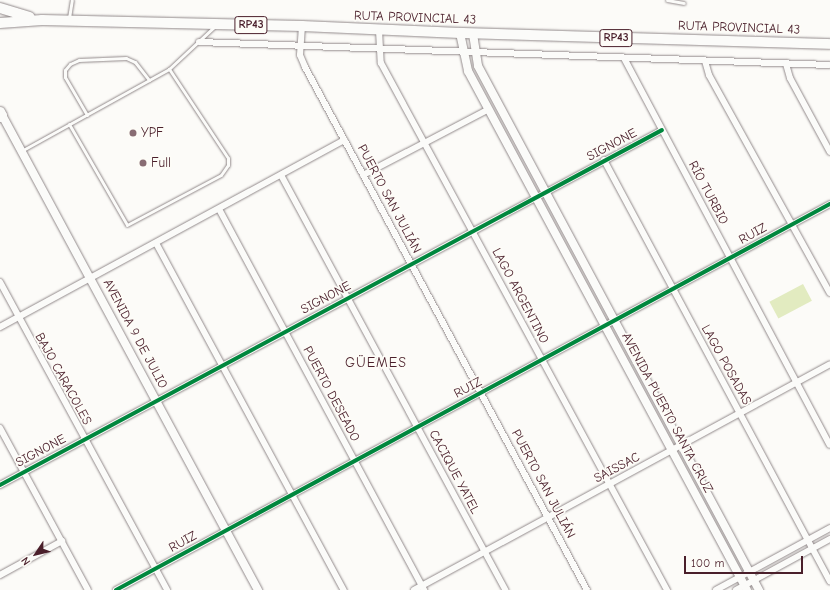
<!DOCTYPE html>
<html>
<head>
<meta charset="utf-8">
<style>
  body { margin:0 }
  #map { position:relative; width:830px; height:590px; overflow:hidden; background:#fcfbf8; font-family:"Comic Neue",sans-serif }
  div>[style] { position:absolute }
  .green>* { inset:0; background:#e2ebc0; transform-origin:0 0 }
  .roads { filter:drop-shadow(0 0 1px #928a8b) drop-shadow(0 0 1px #928a8b) }
  .service>* { height:3px; margin:-1.5px; padding:0 1.5px; transform-origin:1.5px; border-radius:1.5px; background:#fbfbf9 }
  .minor>* { height:6px; margin:-3px; padding:0 3px; transform-origin:3px; border-radius:3px; background:#fbfbf9 }
  .tertiary>* { height:8px; margin:-4px; padding:0 4px; transform-origin:4px; border-radius:4px; background:#fbfbf9 }
  .secondary>* { height:9px; margin:-4.5px; padding:0 4.5px; transform-origin:4.5px; border-radius:4.5px; background:#fbfbf9 }
  .primary>* { height:10px; margin:-5px; padding:0 5px; transform-origin:5px; border-radius:5px; background:#fbfbf9 }
  .cycleway>* { height:4px; margin:-2px; padding:0 2px; transform-origin:2px; border-radius:2px; background:#00873e }
  .dots>* { width:11px; height:11px; translate:-50% -50%; box-sizing:border-box; border:2px solid #fdfcf7; border-radius:50% }
  span { translate:-50% -50%; white-space:nowrap; text-align:center; line-height:1.15; -webkit-text-stroke:3.5px #fdfcf7; paint-order:stroke }
  .shield-label span { padding:1px 3px; background:#fdfcf7; border:1px solid; border-radius:3px; -webkit-text-stroke-width:0 }
  .shield-label { font-size:12px; color:#4a1f2b; font-weight:700 }
  .street-label { font-size:13px; color:#4a1f2b }
  .poi-label { font-size:13px; color:#4a1f2b }
  .left { translate:0 -50%; text-align:left }
  .neighbourhood-label { font-size:14px; color:#4a1f2b; letter-spacing:1px }
  .north { position:absolute; left:16px; top:534px; width:40px; height:40px; -webkit-text-stroke:3px #fdfcf7; paint-order:stroke; rotate:235deg; font-size:11px; font-weight:700; line-height:16px; text-align:center; color:#4a1f2b }
  .north::after { content:''; display:block; margin:auto; width:14px; height:18px; background:#4a1f2b; clip-path:polygon(50% 0,100% 100%,50% 72%,0 100%) }
  .scale { position:absolute; left:684px; top:556px; width:119px; height:18px; box-sizing:border-box; border:2px solid #4a1f2b; border-top:0; padding-left:5px; font-size:12px; line-height:14px; white-space:nowrap; color:#4a1f2b; -webkit-text-stroke:3px #fdfcf7; paint-order:stroke }
</style>
</head>
<body>
<div id="map">
  <div class="green">
    <i style="left:803px;top:284px;width:19px;height:38px;rotate:62deg"></i>
  </div>
  <div class="roads">
    <div class="service">
      <i style="left:667px;top:0;width:17px;rotate:10deg"></i>
      <i style="left:69px;top:18px;width:18px;rotate:-81deg"></i>
      <i style="left:87px;top:115px;width:44px;rotate:-120.1deg"></i>
      <i style="left:65px;top:77px;width:7px;rotate:-90deg"></i>
      <i style="left:65px;top:70px;width:8px;rotate:-50deg"></i>
      <i style="left:70px;top:64px;width:10px;rotate:-24deg"></i>
      <i style="left:79px;top:60px;width:47px;rotate:-2.4deg"></i>
      <i style="left:126px;top:58px;width:10px;rotate:24deg"></i>
      <i style="left:135px;top:62px;width:23px;rotate:52deg"></i>
      <i style="left:69px;top:124px;width:116px;rotate:60.1deg"></i>
      <i style="left:127px;top:225px;width:106px;rotate:-28deg"></i>
      <i style="left:221px;top:175px;width:12px;rotate:-55deg"></i>
      <i style="left:228px;top:165px;width:7px;rotate:-90deg"></i>
      <i style="left:228px;top:158px;width:107px;rotate:-123.5deg"></i>
      <i style="left:23px;top:150px;width:167px;rotate:-29deg"></i>
      <i style="left:169px;top:69px;width:62px;rotate:-43deg"></i>
    </div>
    <div class="minor">
      <i style="left:302px;top:26px;width:29px;rotate:94deg"></i>
      <i style="left:300px;top:55px;width:13px;rotate:67deg"></i>
      <i style="left:305px;top:67px;width:594px;rotate:61.67deg"></i>
      <i style="left:379px;top:30px;width:33px;rotate:87deg"></i>
      <i style="left:381px;top:63px;width:600px;rotate:61.51deg"></i>
      <i style="left:199px;top:42px;width:631px;rotate:2.09deg"></i>
      <i style="left:624px;top:58px;width:438px;rotate:62deg"></i>
      <i style="left:705px;top:61px;width:15px;rotate:74deg"></i>
      <i style="left:709px;top:75px;width:249px;rotate:61deg"></i>
      <i style="left:786px;top:64px;width:15px;rotate:74deg"></i>
      <i style="left:790px;top:78px;width:84px;rotate:61.6deg"></i>
      <i style="left:604px;top:160px;width:478px;rotate:61.8deg"></i>
      <i style="left:281px;top:175px;width:472px;rotate:61.6deg"></i>
      <i style="left:363px;top:175px;width:142px;rotate:-27.6deg"></i>
      <i style="left:219px;top:209px;width:433px;rotate:61.7deg"></i>
      <i style="left:156px;top:243px;width:395px;rotate:61.6deg"></i>
      <i style="left:0;top:282px;width:350px;rotate:61.5deg"></i>
      <i style="left:0;top:327px;width:392px;rotate:-28.5deg"></i>
      <i style="left:0;top:428px;width:184px;rotate:61.5deg"></i>
      <i style="left:0;top:485px;width:751px;rotate:-28.2deg"></i>
      <i style="left:0;top:575px;width:71px;rotate:-28.7deg"></i>
      <i style="left:116px;top:590px;width:812px;rotate:-28.4deg"></i>
      <i style="left:414px;top:590px;width:473px;rotate:-28.5deg"></i>
      <i style="left:716px;top:590px;width:130px;rotate:-28.5deg"></i>
      <i style="left:736px;top:590px;width:107px;rotate:-28.5deg"></i>
    </div>
    <div class="tertiary">
      <i style="left:460px;top:33px;width:39px;rotate:78deg"></i>
      <i style="left:468px;top:71px;width:589px;rotate:61.74deg"></i>
      <i style="left:473px;top:34px;width:32px;rotate:81deg"></i>
      <i style="left:478px;top:66px;width:595px;rotate:61.8deg"></i>
      <i style="left:2px;top:115px;width:540px;rotate:61.68deg"></i>
    </div>
    <div class="secondary">
      <i style="left:0;top:111px;width:4px;rotate:63deg"></i>
      <i style="left:2px;top:115px;width:3px;rotate:135deg"></i>
    </div>
    <div class="primary">
      <i style="left:0;top:8px;width:31px;rotate:17deg"></i>
      <i style="left:0;top:23px;width:42px;rotate:-4.1deg"></i>
      <i style="left:42px;top:20px;width:260px;rotate:1.3deg"></i>
      <i style="left:302px;top:26px;width:158px;rotate:2.5deg"></i>
      <i style="left:460px;top:33px;width:370px;rotate:1.7deg"></i>
    </div>
  </div>
  <div class="cycleway">
    <i style="left:0;top:485px;width:751px;rotate:-28.2deg"></i>
    <i style="left:116px;top:590px;width:812px;rotate:-28.4deg"></i>
  </div>
  <div class="dots">
    <i style="left:133px;top:133px;background:#886c73"></i>
    <i style="left:143px;top:163px;background:#886c73"></i>
  </div>
  <div class="shield-label">
    <span style="left:251px;top:25px">RP43</span>
    <span style="left:616px;top:38px">RP43</span>
  </div>
  <div class="street-label">
    <span style="left:415px;top:18px;rotate:2deg">RUTA PROVINCIAL 43</span>
    <span style="left:739px;top:28px;rotate:2deg">RUTA PROVINCIAL 43</span>
    <span style="left:612px;top:145px;rotate:-28deg">SIGNONE</span>
    <span style="left:708px;top:193px;rotate:62deg">RÍO TURBIO</span>
    <span style="left:389px;top:199px;rotate:62deg">PUERTO SAN JULIÁN</span>
    <span style="left:753px;top:234px;rotate:-29deg">RUIZ</span>
    <span style="left:520px;top:296px;rotate:62deg">LAGO ARGENTINO</span>
    <span style="left:326px;top:298px;rotate:-28deg">SIGNONE</span>
    <span style="left:135px;top:334px;rotate:62deg">AVENIDA 9 DE JULIO</span>
    <span style="left:726px;top:365px;rotate:61deg">LAGO POSADAS</span>
    <span style="left:63px;top:379px;rotate:61deg">BAJO CARACOLES</span>
    <span style="left:468px;top:388px;rotate:-28deg">RUIZ</span>
    <span style="left:331px;top:394px;rotate:62deg">PUERTO DESEADO</span>
    <span style="left:667px;top:413px;rotate:62deg">AVENIDA PUERTO SANTA CRUZ</span>
    <span style="left:41px;top:451px;rotate:-28deg">SIGNONE</span>
    <span style="left:617px;top:468px;rotate:-28deg">SAISSAC</span>
    <span style="left:454px;top:472px;rotate:62deg">CACIQUE YATEL</span>
    <span style="left:543px;top:484px;rotate:62deg">PUERTO SAN JULIÁN</span>
    <span style="left:183px;top:542px;rotate:-29deg">RUIZ</span>
  </div>
  <div class="poi-label">
    <span class="left" style="left:141px;top:133px">YPF</span>
    <span class="left" style="left:151px;top:163px">Full</span>
  </div>
  <div class="neighbourhood-label">
    <span style="left:376px;top:363px">GÜEMES</span>
  </div>
  <div class="north">N</div>
  <div class="scale">100 m</div>
</div>
</body>
</html>
